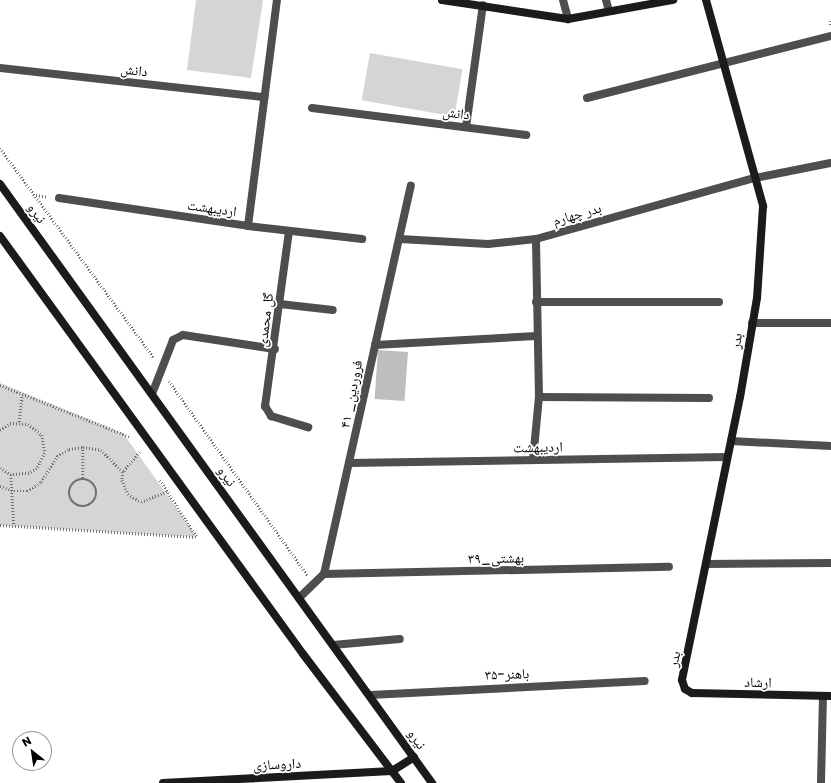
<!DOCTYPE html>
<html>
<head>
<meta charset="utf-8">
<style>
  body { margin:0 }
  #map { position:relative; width:831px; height:783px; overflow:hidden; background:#fff; font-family:Poppins,"Noto Naskh Arabic",sans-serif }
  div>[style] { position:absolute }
  .green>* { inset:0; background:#d5d5d5; transform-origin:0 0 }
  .building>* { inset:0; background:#bebebe; transform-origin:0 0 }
  .path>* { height:2.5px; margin-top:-1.25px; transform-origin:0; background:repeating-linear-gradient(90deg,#707070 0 1px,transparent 0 3px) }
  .path>.ring { margin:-1.25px; padding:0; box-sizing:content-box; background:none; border:2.5px solid #707070; border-radius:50% }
  .street>* { height:8px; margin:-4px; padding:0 4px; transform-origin:4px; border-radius:4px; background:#4e4e4e }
  .secondary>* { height:8px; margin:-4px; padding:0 4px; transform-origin:4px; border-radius:4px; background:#1b1b1b }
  span { translate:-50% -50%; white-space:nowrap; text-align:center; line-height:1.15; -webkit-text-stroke:3.5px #fff; paint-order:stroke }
  .street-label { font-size:14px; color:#000 }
  .north { position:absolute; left:12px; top:731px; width:40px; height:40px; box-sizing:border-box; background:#fff; border:1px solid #999; border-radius:50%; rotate:330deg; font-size:11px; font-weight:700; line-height:16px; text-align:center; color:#000 }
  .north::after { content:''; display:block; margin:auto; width:14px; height:18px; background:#000; clip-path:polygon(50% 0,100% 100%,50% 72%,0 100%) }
</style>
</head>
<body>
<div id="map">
  <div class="green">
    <i style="clip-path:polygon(196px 0,263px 0,251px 78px,187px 70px)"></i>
    <i style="left:370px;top:53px;width:94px;height:48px;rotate:10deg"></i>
    <i style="clip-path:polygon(0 383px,123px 433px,197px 537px,0 525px)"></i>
  </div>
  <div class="building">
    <i style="left:378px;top:350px;width:30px;height:49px;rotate:4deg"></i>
  </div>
  <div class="path">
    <i style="left:830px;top:25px;width:6px;rotate:-81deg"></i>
    <i style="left:0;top:148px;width:260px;rotate:53.7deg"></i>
    <i style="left:36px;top:195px;width:12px;rotate:9deg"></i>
    <i style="left:169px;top:381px;width:239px;rotate:54.5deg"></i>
    <i style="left:0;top:385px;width:140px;rotate:21.8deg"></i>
    <i style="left:19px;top:422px;width:27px;rotate:-84deg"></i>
    <i style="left:0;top:430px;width:12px;rotate:-35deg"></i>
    <i style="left:10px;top:423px;width:18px;rotate:3deg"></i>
    <i style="left:28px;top:424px;width:18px;rotate:38deg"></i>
    <i style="left:42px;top:435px;width:18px;rotate:81deg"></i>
    <i style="left:45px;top:453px;width:18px;rotate:117deg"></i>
    <i style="left:37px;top:469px;width:9px;rotate:153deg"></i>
    <i style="left:29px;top:473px;width:18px;rotate:174deg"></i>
    <i style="left:11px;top:475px;width:13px;rotate:-148deg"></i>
    <i style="left:83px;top:447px;width:32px;rotate:90deg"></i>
    <i style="left:140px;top:452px;width:26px;rotate:130deg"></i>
    <i style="left:123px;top:472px;width:8px;rotate:97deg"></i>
    <i style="left:122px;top:480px;width:15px;rotate:67deg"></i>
    <i style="left:128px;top:494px;width:15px;rotate:32deg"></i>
    <i style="left:141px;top:502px;width:29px;rotate:-22deg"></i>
    <i style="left:11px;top:475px;width:51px;rotate:86.6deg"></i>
    <i class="ring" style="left:69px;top:479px;width:25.5px;height:25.5px"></i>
    <i style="left:160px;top:480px;width:68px;rotate:57deg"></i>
    <i style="left:0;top:486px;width:15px;rotate:20deg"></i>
    <i style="left:14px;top:491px;width:13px"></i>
    <i style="left:27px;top:491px;width:17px;rotate:-33deg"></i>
    <i style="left:41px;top:482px;width:31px;rotate:-58deg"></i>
    <i style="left:57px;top:456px;width:14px;rotate:-30deg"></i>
    <i style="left:69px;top:449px;width:14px;rotate:-8deg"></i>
    <i style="left:83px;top:447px;width:18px;rotate:9deg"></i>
    <i style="left:101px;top:450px;width:31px;rotate:45deg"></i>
    <i style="left:0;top:525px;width:196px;rotate:3.5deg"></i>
  </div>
  <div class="street">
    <i style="left:563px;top:0;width:20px;rotate:75deg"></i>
    <i style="left:606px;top:0;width:11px;rotate:75deg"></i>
    <i style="left:0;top:68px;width:266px;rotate:6.3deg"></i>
    <i style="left:587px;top:98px;width:252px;rotate:-14.3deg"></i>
    <i style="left:312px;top:108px;width:216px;rotate:7.2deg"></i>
    <i style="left:466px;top:127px;width:123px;rotate:-82.1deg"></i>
    <i style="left:59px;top:198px;width:191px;rotate:8.4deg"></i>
    <i style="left:248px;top:226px;width:115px;rotate:6.5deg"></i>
    <i style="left:248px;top:226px;width:228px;rotate:-82.7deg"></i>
    <i style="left:289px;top:231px;width:177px;rotate:97.8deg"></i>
    <i style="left:265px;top:406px;width:12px;rotate:59deg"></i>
    <i style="left:271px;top:416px;width:39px;rotate:17deg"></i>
    <i style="left:400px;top:239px;width:88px;rotate:3.3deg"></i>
    <i style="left:488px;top:244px;width:48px;rotate:-5.9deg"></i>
    <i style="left:536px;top:239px;width:227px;rotate:-15.6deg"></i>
    <i style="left:755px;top:178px;width:77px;rotate:-11.2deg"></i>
    <i style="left:536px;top:302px;width:183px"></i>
    <i style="left:280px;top:304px;width:53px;rotate:6.5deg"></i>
    <i style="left:752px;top:323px;width:79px"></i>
    <i style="left:375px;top:345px;width:162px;rotate:-3.2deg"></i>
    <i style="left:152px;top:394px;width:58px;rotate:-68.7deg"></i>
    <i style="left:173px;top:340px;width:11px;rotate:-27deg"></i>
    <i style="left:183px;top:335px;width:93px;rotate:8.7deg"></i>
    <i style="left:539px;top:397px;width:170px;rotate:0.3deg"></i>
    <i style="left:731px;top:441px;width:100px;rotate:2.9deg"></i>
    <i style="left:533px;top:460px;width:63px;rotate:-84.6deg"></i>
    <i style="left:539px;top:397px;width:158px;rotate:-91.1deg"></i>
    <i style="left:349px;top:463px;width:378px;rotate:-0.9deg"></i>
    <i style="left:707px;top:564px;width:124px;rotate:-0.5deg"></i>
    <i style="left:324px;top:574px;width:345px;rotate:-1.2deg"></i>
    <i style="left:299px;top:598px;width:35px;rotate:-44deg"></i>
    <i style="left:324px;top:574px;width:398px;rotate:-77.4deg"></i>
    <i style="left:333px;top:645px;width:67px;rotate:-5.1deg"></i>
    <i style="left:370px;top:695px;width:275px;rotate:-2.9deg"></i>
    <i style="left:821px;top:783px;width:86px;rotate:-88.7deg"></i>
  </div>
  <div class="secondary">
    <i style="left:442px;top:0;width:127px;rotate:8.6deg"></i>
    <i style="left:568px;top:19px;width:107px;rotate:-10.3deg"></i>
    <i style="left:706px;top:0;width:214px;rotate:74.5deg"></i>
    <i style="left:763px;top:206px;width:92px;rotate:93.7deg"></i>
    <i style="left:757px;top:298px;width:100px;rotate:99.7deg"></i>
    <i style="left:740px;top:397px;width:289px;rotate:101.6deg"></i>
    <i style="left:682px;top:680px;width:9px;rotate:72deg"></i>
    <i style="left:685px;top:689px;width:8px;rotate:30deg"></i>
    <i style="left:692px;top:693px;width:139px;rotate:1.2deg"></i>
    <i style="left:0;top:184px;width:739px;rotate:54.2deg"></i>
    <i style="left:0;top:236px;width:516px;rotate:54.06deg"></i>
    <i style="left:303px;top:654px;width:162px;rotate:52.8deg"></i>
    <i style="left:163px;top:783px;width:229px;rotate:-3deg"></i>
    <i style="left:392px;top:771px;width:26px;rotate:-32deg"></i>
  </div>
  <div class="street-label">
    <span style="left:134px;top:70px;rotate:6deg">دانش</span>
    <span style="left:456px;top:113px;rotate:7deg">دانش</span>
    <span style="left:212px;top:208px;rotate:8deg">اردیبهشت</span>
    <span style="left:37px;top:213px;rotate:54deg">نیرو</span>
    <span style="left:577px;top:214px;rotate:-16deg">بدر چهارم</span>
    <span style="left:265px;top:320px;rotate:-83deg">گل محمدی</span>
    <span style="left:736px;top:341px;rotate:-81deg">بدر</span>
    <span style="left:351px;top:394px;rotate:-79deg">۴۱ _فروردین</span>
    <span style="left:538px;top:447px;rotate:-1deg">اردیبهشت</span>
    <span style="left:227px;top:476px;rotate:54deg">نیرو</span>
    <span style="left:496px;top:558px;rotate:-1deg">۳۹_بهشتی</span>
    <span style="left:674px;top:659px;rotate:-78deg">بدر</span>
    <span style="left:507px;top:674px;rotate:-2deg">۳۵-باهنر</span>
    <span style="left:758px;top:682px;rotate:1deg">ارشاد</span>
    <span style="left:417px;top:739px;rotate:55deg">نیرو</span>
    <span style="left:277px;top:764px;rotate:-3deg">داروسازی</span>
  </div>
  <div class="north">N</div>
</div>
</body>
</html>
